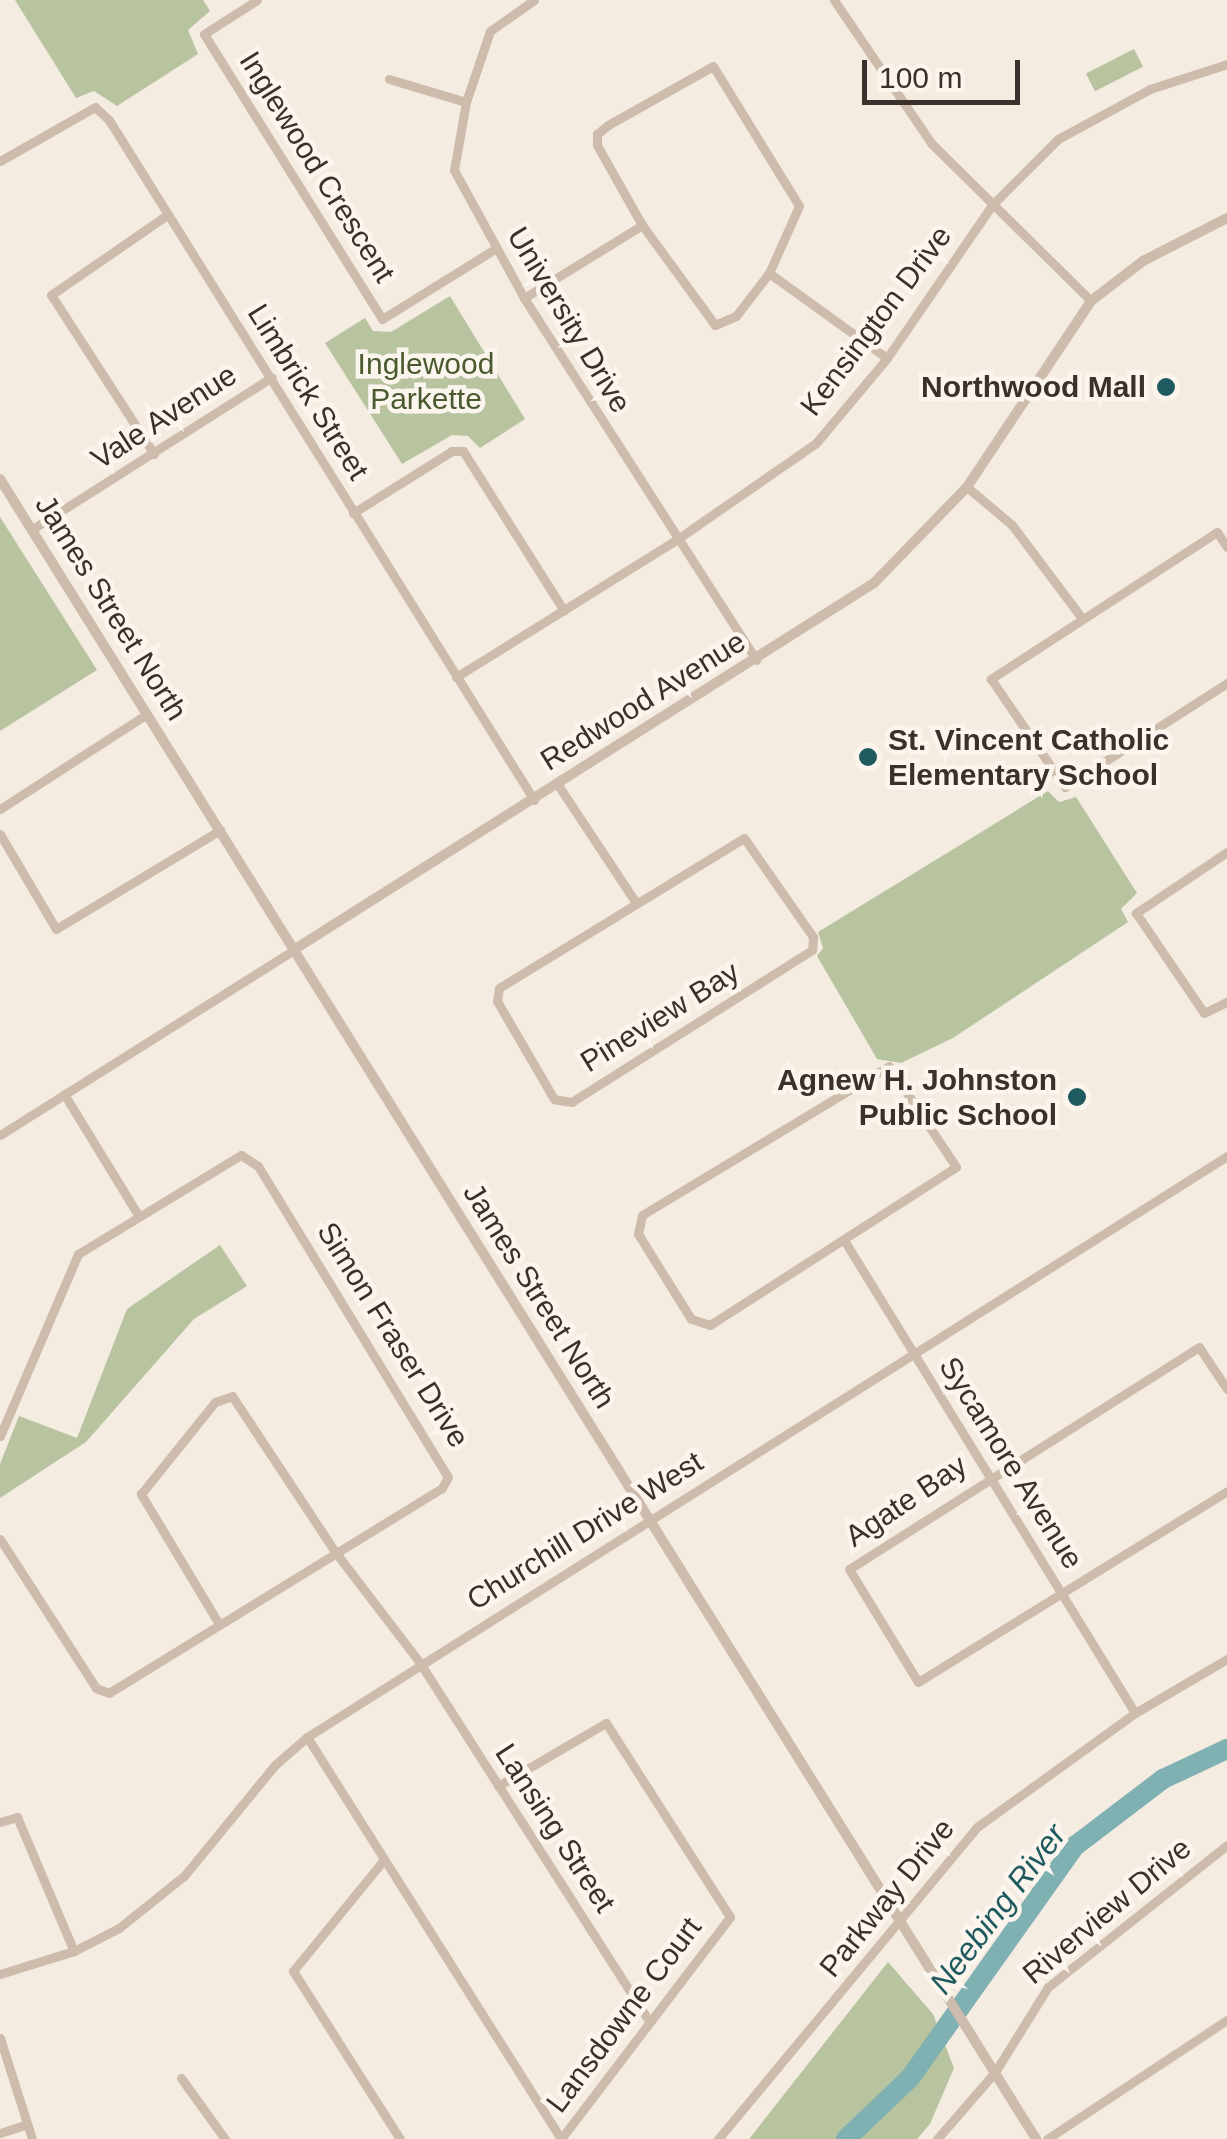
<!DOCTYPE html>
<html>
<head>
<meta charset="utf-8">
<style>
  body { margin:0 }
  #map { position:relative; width:1227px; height:2139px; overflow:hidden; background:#f4ebe1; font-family:Helvetica,sans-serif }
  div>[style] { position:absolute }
  .green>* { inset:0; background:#b8c4a0; transform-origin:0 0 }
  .river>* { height:20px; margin:-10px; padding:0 10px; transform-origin:10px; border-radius:10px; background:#7fb0b2 }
  .minor>* { height:9px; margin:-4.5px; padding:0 4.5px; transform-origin:4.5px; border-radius:4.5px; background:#cdbbac }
  .tertiary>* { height:10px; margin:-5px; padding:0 5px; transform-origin:5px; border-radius:5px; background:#cdbbac }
  .dots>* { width:28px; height:28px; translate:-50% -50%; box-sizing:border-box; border:5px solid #fbf5ee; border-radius:50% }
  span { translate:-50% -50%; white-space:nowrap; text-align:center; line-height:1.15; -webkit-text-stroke:9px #fbf5ee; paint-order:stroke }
  .street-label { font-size:30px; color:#3b302b }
  .park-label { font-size:30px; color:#4a5a2e }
  .poi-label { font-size:30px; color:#3b302b; font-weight:700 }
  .right { translate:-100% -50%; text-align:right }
  .left { translate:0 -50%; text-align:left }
  .water-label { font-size:32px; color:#1f5a5e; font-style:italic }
  .scale { position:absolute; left:862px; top:60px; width:158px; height:45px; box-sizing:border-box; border:5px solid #3b302b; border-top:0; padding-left:12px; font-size:30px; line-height:35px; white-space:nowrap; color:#3b302b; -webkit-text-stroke:8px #fbf5ee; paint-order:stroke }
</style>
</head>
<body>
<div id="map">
  <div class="green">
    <i style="clip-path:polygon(15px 0,203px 0,210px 11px,188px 30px,198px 54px,117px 106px,94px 91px,76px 98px)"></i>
    <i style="left:1134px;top:49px;width:20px;height:54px;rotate:63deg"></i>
    <i style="clip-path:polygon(450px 296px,525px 419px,480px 448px,468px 436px,452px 435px,402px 464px,325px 343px,365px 318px,373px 331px,391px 332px)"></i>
    <i style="clip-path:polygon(0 517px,97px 670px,0 731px)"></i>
    <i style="clip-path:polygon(1048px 791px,1059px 802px,1076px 797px,1137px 893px,1121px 909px,1128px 922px,953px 1038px,901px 1063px,877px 1059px,817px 956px,823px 948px,818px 932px)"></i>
    <i style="clip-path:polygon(220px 1245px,247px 1286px,194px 1319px,86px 1442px,0 1498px,0 1464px,19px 1416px,77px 1438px,127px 1309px)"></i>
    <i style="clip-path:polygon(888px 1962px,933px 2014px,954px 2068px,930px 2124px,917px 2139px,749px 2139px)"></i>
  </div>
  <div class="river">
    <i style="left:846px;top:2139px;width:88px;rotate:-43.6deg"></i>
    <i style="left:910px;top:2078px;width:285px;rotate:-54.6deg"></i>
    <i style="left:1075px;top:1846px;width:111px;rotate:-37.3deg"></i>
    <i style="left:1163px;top:1779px;width:71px;rotate:-25.1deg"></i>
  </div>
  <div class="minor">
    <i style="left:257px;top:0;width:63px;rotate:147.3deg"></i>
    <i style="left:204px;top:34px;width:336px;rotate:58deg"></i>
    <i style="left:382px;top:319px;width:133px;rotate:-31.8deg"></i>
    <i style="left:534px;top:0;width:54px;rotate:144.8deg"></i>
    <i style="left:490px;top:31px;width:75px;rotate:108.7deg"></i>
    <i style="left:466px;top:102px;width:69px;rotate:100deg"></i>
    <i style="left:454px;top:170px;width:146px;rotate:61.3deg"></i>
    <i style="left:524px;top:298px;width:430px;rotate:57.3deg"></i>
    <i style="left:834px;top:0;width:174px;rotate:55.8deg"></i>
    <i style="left:932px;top:144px;width:223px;rotate:44.6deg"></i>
    <i style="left:713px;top:66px;width:164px;rotate:58.4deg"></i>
    <i style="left:799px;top:206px;width:73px;rotate:114.1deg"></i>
    <i style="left:769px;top:273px;width:54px;rotate:127.5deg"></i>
    <i style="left:736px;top:316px;width:23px;rotate:157deg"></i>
    <i style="left:715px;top:325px;width:124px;rotate:-126.1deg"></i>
    <i style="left:642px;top:225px;width:92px;rotate:-119.4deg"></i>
    <i style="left:597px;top:145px;width:11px;rotate:-90deg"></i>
    <i style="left:597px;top:134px;width:14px;rotate:-39deg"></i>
    <i style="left:608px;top:125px;width:120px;rotate:-29.3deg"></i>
    <i style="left:389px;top:79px;width:80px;rotate:16.6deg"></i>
    <i style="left:0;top:161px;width:109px;rotate:-29.6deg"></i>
    <i style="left:95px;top:107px;width:19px;rotate:43deg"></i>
    <i style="left:109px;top:120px;width:802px;rotate:57.99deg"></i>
    <i style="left:769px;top:273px;width:145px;rotate:35.8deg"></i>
    <i style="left:524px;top:298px;width:139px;rotate:-31.7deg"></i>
    <i style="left:154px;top:454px;width:189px;rotate:-122.9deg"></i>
    <i style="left:51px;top:295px;width:141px;rotate:-34.6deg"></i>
    <i style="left:967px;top:487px;width:59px;rotate:40.2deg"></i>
    <i style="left:1012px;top:525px;width:115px;rotate:53.1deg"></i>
    <i style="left:353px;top:513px;width:117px;rotate:-32.1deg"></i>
    <i style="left:452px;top:451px;width:11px"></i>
    <i style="left:463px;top:451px;width:189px;rotate:57.7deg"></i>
    <i style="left:31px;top:530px;width:285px;rotate:-32.4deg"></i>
    <i style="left:1227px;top:547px;width:18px;rotate:-124deg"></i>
    <i style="left:1217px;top:532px;width:270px;rotate:147deg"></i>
    <i style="left:991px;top:679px;width:131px;rotate:55.6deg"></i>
    <i style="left:1065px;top:787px;width:193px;rotate:-32.7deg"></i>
    <i style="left:456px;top:677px;width:259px;rotate:-31.9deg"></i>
    <i style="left:676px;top:540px;width:170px;rotate:-34.7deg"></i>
    <i style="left:816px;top:443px;width:111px;rotate:-50.1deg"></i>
    <i style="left:887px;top:358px;width:187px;rotate:-55.5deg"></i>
    <i style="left:993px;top:204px;width:92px;rotate:-45deg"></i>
    <i style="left:1058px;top:139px;width:105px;rotate:-28.5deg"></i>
    <i style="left:1150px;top:89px;width:81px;rotate:-18deg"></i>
    <i style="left:558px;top:785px;width:141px;rotate:56.5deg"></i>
    <i style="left:0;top:809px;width:175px;rotate:-32.9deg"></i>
    <i style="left:0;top:834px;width:110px;rotate:59.5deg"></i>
    <i style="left:56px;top:929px;width:192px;rotate:-31.1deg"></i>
    <i style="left:744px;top:838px;width:121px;rotate:55.1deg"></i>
    <i style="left:813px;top:937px;width:13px;rotate:94deg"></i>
    <i style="left:812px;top:950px;width:284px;rotate:147.7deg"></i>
    <i style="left:572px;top:1102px;width:18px;rotate:-171deg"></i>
    <i style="left:554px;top:1099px;width:113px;rotate:-120.2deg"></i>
    <i style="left:497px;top:1001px;width:13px;rotate:-81deg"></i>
    <i style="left:499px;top:988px;width:287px;rotate:-31.5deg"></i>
    <i style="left:1227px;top:852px;width:110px;rotate:146.2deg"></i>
    <i style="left:1136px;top:913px;width:121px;rotate:55.8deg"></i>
    <i style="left:1204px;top:1013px;width:25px;rotate:-26deg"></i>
    <i style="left:889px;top:1066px;width:121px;rotate:56.4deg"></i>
    <i style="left:956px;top:1167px;width:292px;rotate:147.3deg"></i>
    <i style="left:710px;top:1325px;width:20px;rotate:-162deg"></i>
    <i style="left:691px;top:1319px;width:100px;rotate:-121.9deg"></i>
    <i style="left:638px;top:1234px;width:19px;rotate:-78deg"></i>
    <i style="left:642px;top:1215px;width:288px;rotate:-31.1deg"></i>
    <i style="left:64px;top:1094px;width:140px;rotate:58.5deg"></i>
    <i style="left:0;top:1135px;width:349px;rotate:-32.2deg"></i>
    <i style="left:844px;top:1240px;width:555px;rotate:58.4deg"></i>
    <i style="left:1227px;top:1389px;width:50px;rotate:-123.7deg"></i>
    <i style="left:1199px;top:1347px;width:414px;rotate:147.6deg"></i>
    <i style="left:849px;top:1569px;width:132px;rotate:58.6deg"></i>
    <i style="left:918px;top:1682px;width:363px;rotate:-31.7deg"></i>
    <i style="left:0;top:1436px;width:198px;rotate:-66.8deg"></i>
    <i style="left:78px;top:1254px;width:191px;rotate:-31.3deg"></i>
    <i style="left:241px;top:1155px;width:20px;rotate:33deg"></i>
    <i style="left:258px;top:1166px;width:364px;rotate:58.6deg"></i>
    <i style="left:448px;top:1477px;width:13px;rotate:119deg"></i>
    <i style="left:442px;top:1488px;width:391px;rotate:148.4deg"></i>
    <i style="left:109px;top:1693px;width:14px;rotate:-159deg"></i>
    <i style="left:96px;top:1688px;width:177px;rotate:-122.8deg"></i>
    <i style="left:219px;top:1624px;width:152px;rotate:-121deg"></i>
    <i style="left:141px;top:1494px;width:118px;rotate:-51.2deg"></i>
    <i style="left:215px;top:1402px;width:18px;rotate:-19deg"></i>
    <i style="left:232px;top:1396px;width:188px;rotate:56.5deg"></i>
    <i style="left:336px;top:1553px;width:138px;rotate:52.6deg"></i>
    <i style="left:420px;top:1663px;width:424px;rotate:57.4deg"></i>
    <i style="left:307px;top:1737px;width:476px;rotate:57.7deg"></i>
    <i style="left:498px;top:1786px;width:125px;rotate:-30.3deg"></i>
    <i style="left:606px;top:1723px;width:230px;rotate:57.4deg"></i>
    <i style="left:730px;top:1917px;width:279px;rotate:127.3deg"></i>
    <i style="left:0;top:1822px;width:18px;rotate:-16deg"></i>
    <i style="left:17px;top:1817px;width:146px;rotate:67deg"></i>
    <i style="left:382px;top:1862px;width:141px;rotate:129.2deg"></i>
    <i style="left:293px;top:1971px;width:199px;rotate:57.5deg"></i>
    <i style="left:0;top:1974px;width:77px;rotate:-17.3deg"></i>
    <i style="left:74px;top:1951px;width:51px;rotate:-27.1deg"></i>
    <i style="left:119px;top:1928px;width:83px;rotate:-38.7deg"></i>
    <i style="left:184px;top:1876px;width:144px;rotate:-50.7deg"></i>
    <i style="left:275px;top:1765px;width:43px;rotate:-41.2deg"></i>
    <i style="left:307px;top:1737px;width:1088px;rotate:-32.27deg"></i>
    <i style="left:0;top:2038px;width:106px;rotate:72.4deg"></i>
    <i style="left:181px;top:2078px;width:75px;rotate:54.2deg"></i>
    <i style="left:0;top:2133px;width:26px;rotate:-18deg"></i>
    <i style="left:718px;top:2139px;width:405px;rotate:-50.3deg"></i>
    <i style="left:977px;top:1827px;width:195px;rotate:-35.8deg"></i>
    <i style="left:1135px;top:1713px;width:107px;rotate:-30.4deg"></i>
    <i style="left:937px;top:2139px;width:89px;rotate:-49.1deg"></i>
    <i style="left:995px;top:2072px;width:100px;rotate:-58.1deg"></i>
    <i style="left:1048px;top:1987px;width:228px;rotate:-38.4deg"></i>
    <i style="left:1047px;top:2139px;width:216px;rotate:-33.5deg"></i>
  </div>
  <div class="tertiary">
    <i style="left:0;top:479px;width:1957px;rotate:58.03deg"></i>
    <i style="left:295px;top:949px;width:685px;rotate:-32.3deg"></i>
    <i style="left:874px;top:583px;width:134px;rotate:-45.9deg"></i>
    <i style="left:967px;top:487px;width:224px;rotate:-56.3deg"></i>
    <i style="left:1091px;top:301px;width:66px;rotate:-37.6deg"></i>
    <i style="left:1143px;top:261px;width:94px;rotate:-27.1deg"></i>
  </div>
  <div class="dots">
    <i style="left:1166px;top:387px;background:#1f5a5e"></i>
    <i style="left:868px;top:757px;background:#1f5a5e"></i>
    <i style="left:1077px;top:1097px;background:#1f5a5e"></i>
  </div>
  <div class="street-label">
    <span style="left:317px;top:167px;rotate:58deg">Inglewood Crescent</span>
    <span style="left:569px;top:320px;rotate:59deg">University Drive</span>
    <span style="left:876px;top:321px;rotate:-53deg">Kensington Drive</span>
    <span style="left:308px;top:392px;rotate:58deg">Limbrick Street</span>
    <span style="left:164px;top:417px;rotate:-33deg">Vale Avenue</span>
    <span style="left:111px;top:608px;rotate:58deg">James Street North</span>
    <span style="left:643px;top:701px;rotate:-32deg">Redwood Avenue</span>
    <span style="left:660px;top:1017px;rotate:-32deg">Pineview Bay</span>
    <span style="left:539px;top:1296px;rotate:58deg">James Street North</span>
    <span style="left:393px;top:1335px;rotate:58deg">Simon Fraser Drive</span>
    <span style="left:1011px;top:1463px;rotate:58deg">Sycamore Avenue</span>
    <span style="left:906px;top:1501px;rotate:-34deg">Agate Bay</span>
    <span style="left:585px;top:1531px;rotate:-32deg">Churchill Drive West</span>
    <span style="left:555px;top:1828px;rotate:57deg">Lansing Street</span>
    <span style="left:887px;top:1898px;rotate:-51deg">Parkway Drive</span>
    <span style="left:1107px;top:1911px;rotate:-40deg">Riverview Drive</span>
    <span style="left:624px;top:2015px;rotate:-53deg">Lansdowne Court</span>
  </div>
  <div class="park-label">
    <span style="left:426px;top:381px">Inglewood<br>Parkette</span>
  </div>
  <div class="poi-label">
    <span class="right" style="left:1146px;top:387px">Northwood Mall</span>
    <span class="left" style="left:888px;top:757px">St. Vincent Catholic<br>Elementary School</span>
    <span class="right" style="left:1057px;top:1097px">Agnew H. Johnston<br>Public School</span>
  </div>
  <div class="water-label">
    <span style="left:998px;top:1909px;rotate:-53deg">Neebing River</span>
  </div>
  <div class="scale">100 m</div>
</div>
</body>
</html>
